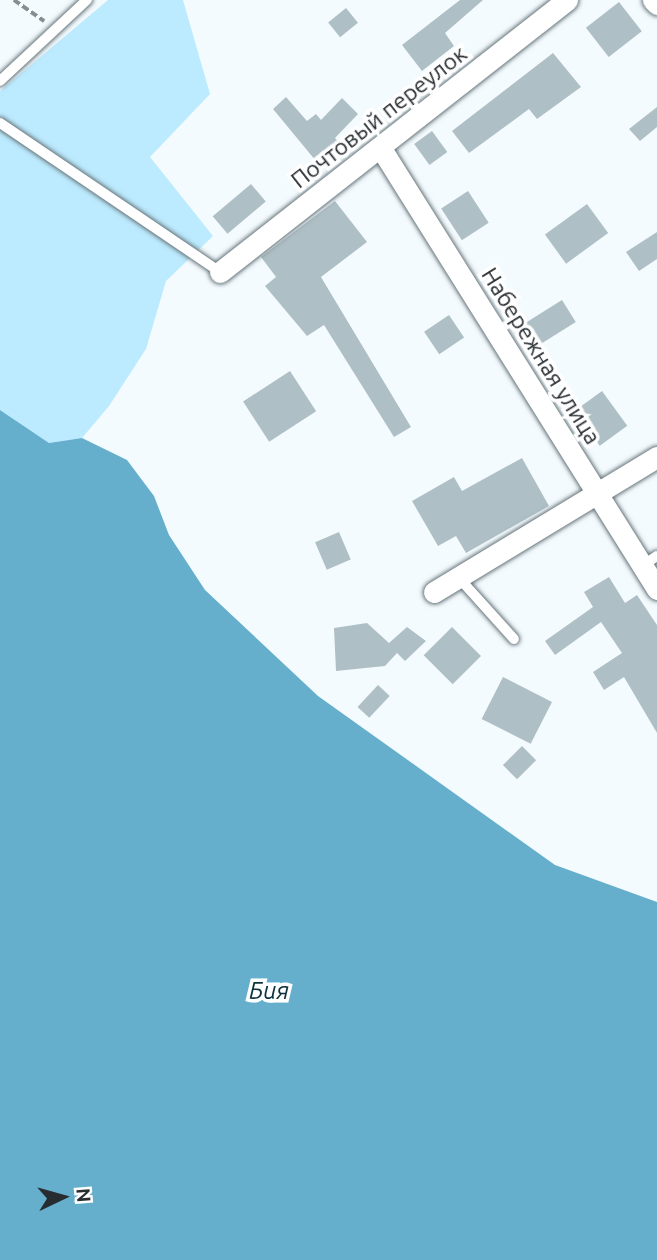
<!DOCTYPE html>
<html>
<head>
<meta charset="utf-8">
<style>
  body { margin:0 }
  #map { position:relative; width:657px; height:1260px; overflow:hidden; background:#f4fbfe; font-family:Ubuntu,sans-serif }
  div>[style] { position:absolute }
  .green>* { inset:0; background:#bceafe }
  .water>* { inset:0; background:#65afcd }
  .building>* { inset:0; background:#afbfc6; transform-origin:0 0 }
  .path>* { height:3.5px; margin-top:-1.75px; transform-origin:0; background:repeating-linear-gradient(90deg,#878e91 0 7px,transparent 0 10.5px) }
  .roads { filter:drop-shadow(0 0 2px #66757b) drop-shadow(0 0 2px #66757b) }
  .service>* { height:10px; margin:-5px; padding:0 5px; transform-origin:5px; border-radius:5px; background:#fff }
  .minor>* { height:21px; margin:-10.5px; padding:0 10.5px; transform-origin:10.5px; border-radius:10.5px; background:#fff }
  span { translate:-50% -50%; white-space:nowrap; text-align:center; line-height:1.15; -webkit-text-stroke:7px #fff; paint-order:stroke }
  .street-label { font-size:23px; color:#262c2f }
  .water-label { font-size:24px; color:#0d313e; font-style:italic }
  .north { position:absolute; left:28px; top:1162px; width:70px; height:70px; -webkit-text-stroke:5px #fff; paint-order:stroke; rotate:85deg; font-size:19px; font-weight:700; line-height:28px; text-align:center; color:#262c2f }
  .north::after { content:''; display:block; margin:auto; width:24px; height:32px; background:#262c2f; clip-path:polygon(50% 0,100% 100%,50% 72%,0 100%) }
</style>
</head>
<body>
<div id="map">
  <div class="green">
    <i style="clip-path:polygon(108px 0,183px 0,210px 94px,150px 157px,213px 236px,166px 281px,146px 349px,109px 406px,82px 438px,49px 443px,0 410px,0 91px)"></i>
  </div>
  <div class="water">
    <i style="clip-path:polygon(0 410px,49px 443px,82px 438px,127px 460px,154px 496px,169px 535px,205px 590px,318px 696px,555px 865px,657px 902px,657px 1260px,0 1260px)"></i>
  </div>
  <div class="building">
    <i style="clip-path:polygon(460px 0,483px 0,445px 33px,454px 46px,422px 71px,402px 45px)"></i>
    <i style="left:619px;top:2px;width:37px;height:42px;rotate:52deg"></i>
    <i style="left:346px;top:8px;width:19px;height:23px;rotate:51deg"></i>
    <i style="clip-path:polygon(553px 53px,581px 87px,537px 119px,529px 109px,469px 153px,452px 131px)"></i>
    <i style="clip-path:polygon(286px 97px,307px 121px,316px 114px,321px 120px,342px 98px,358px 114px,335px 138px,339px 143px,316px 161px,273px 109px)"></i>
    <i style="clip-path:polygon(657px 107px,657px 127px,640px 141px,629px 129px)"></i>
    <i style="left:432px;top:131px;width:26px;height:22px;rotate:54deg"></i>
    <i style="left:251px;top:184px;width:23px;height:50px;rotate:50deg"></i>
    <i style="left:468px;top:191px;width:38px;height:32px;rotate:57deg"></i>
    <i style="clip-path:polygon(335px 201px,367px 242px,321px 277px,411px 427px,394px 437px,324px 325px,307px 336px,265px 286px,276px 277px,261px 257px)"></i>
    <i style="left:587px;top:204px;width:36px;height:52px;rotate:54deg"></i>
    <i style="clip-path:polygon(657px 232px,657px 259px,639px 271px,626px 252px)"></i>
    <i style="left:562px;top:300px;width:26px;height:47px;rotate:58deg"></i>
    <i style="left:449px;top:315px;width:27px;height:30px;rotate:56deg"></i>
    <i style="left:290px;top:371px;width:48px;height:56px;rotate:57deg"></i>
    <i style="left:602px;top:391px;width:43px;height:34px;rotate:54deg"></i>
    <i style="clip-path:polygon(522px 458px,549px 506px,466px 553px,456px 536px,438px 546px,412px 501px,454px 477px,462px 491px)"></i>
    <i style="left:339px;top:532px;width:30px;height:26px;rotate:67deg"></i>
    <i style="clip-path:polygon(609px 577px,625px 603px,637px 595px,657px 625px,657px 733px,624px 677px,604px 690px,593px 672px,622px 653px,601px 622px,555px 655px,545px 641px,593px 607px,584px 592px)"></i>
    <i style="clip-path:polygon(367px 623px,389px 643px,407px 627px,426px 641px,405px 661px,397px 653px,385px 666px,336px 671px,334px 628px)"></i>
    <i style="left:452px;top:627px;width:41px;height:40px;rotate:45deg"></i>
    <i style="left:503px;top:677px;width:55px;height:47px;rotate:27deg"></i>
    <i style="left:378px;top:685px;width:16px;height:30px;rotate:43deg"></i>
    <i style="left:522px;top:746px;width:20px;height:27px;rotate:45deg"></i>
  </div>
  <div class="path">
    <i style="left:14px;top:0;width:37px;rotate:35deg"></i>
  </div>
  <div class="roads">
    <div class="service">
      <i style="left:0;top:81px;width:119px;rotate:-43deg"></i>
      <i style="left:0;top:123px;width:266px;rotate:34.1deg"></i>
      <i style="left:642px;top:566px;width:18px;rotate:-34deg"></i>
      <i style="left:459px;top:578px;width:82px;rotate:48deg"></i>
    </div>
    <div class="minor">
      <i style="left:653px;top:0;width:6px;rotate:45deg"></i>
      <i style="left:382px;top:150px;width:518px;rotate:57.94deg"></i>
      <i style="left:220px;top:272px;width:441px;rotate:-38.1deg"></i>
      <i style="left:434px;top:592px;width:261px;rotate:-31.2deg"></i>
    </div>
  </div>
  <div class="street-label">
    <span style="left:379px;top:117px;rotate:-38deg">Почтовый переулок</span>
    <span style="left:541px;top:356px;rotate:58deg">Набережная улица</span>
  </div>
  <div class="water-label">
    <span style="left:269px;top:991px">Бия</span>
  </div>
  <div class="north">N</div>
</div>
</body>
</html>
